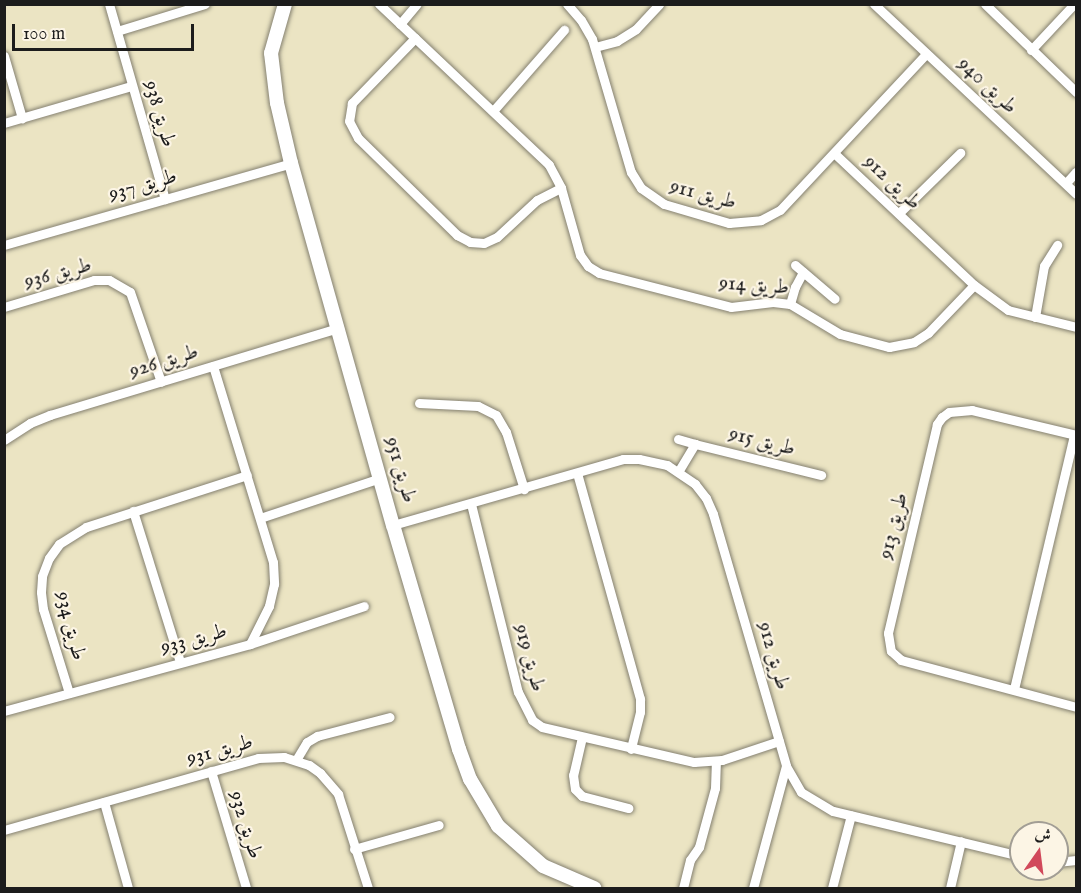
<!DOCTYPE html>
<html>
<head>
<meta charset="utf-8">
<style>
  body { margin:0 }
  #map { position:relative; width:1081px; height:893px; overflow:hidden; background:#ebe4c3; font-family:"IM FELL English",Amiri,serif }
  div>[style] { position:absolute }
  .roads { filter:drop-shadow(0 0 2px #848070) drop-shadow(0 0 2px #848070) }
  .street>* { height:9px; margin:-4.5px; padding:0 4.5px; transform-origin:4.5px; border-radius:4.5px; background:#fff }
  .secondary>* { height:14px; margin:-7px; padding:0 7px; transform-origin:7px; border-radius:7px; background:#fff }
  span { translate:-50% -50%; white-space:nowrap; text-align:center; line-height:1.15; -webkit-text-stroke:4.5px #fcf5e5; paint-order:stroke }
  .street-label { font-size:21px; color:#1c1c1c }
  .frame { position:absolute; inset:0; border:6px solid #1c1c1c; pointer-events:none }
  .north { position:absolute; left:1009px; top:821px; width:60px; height:60px; box-sizing:border-box; background:#fcf5e5; border:2px solid #a29e95; border-radius:50%; rotate:14deg; font-size:16px; font-weight:700; line-height:24px; text-align:center; color:#1c1c1c }
  .north::after { content:''; display:block; margin:auto; width:21px; height:27px; background:#d1495b; clip-path:polygon(50% 0,100% 100%,50% 72%,0 100%) }
  .scale { position:absolute; left:12px; top:24px; width:182px; height:27px; box-sizing:border-box; border:3px solid #1c1c1c; border-top:0; padding-left:8px; font-size:18px; line-height:21px; white-space:nowrap; color:#1c1c1c; -webkit-text-stroke:4px #fcf5e5; paint-order:stroke }
</style>
</head>
<body>
<div id="map">
  <div class="roads">
    <div class="street">
      <i style="left:109px;top:4px;width:203px;rotate:74deg"></i>
      <i style="left:379px;top:4px;width:234px;rotate:43.4deg"></i>
      <i style="left:549px;top:165px;width:26px;rotate:62deg"></i>
      <i style="left:561px;top:188px;width:70px;rotate:74.2deg"></i>
      <i style="left:580px;top:255px;width:14px;rotate:54deg"></i>
      <i style="left:588px;top:266px;width:13px;rotate:32deg"></i>
      <i style="left:599px;top:273px;width:136px;rotate:14.4deg"></i>
      <i style="left:731px;top:307px;width:42px;rotate:-6.8deg"></i>
      <i style="left:773px;top:302px;width:17px;rotate:7deg"></i>
      <i style="left:790px;top:304px;width:58px;rotate:31deg"></i>
      <i style="left:840px;top:334px;width:51px;rotate:14.9deg"></i>
      <i style="left:889px;top:347px;width:25px;rotate:-11deg"></i>
      <i style="left:914px;top:342px;width:17px;rotate:-33deg"></i>
      <i style="left:928px;top:333px;width:66px;rotate:-46.2deg"></i>
      <i style="left:567px;top:4px;width:21px;rotate:49deg"></i>
      <i style="left:581px;top:20px;width:22px;rotate:60deg"></i>
      <i style="left:592px;top:39px;width:139px;rotate:73.7deg"></i>
      <i style="left:631px;top:172px;width:19px;rotate:58deg"></i>
      <i style="left:641px;top:188px;width:28px;rotate:35deg"></i>
      <i style="left:664px;top:204px;width:68px;rotate:16.3deg"></i>
      <i style="left:729px;top:223px;width:32px;rotate:-5deg"></i>
      <i style="left:761px;top:220px;width:21px;rotate:-28deg"></i>
      <i style="left:780px;top:210px;width:214px;rotate:-46.9deg"></i>
      <i style="left:874px;top:4px;width:277px;rotate:43.2deg"></i>
      <i style="left:985px;top:4px;width:127px;rotate:44deg"></i>
      <i style="left:400px;top:24px;width:26px;rotate:-50deg"></i>
      <i style="left:117px;top:31px;width:92px;rotate:-17.1deg"></i>
      <i style="left:415px;top:38px;width:91px;rotate:134.1deg"></i>
      <i style="left:352px;top:103px;width:18px;rotate:99deg"></i>
      <i style="left:349px;top:121px;width:19px;rotate:62deg"></i>
      <i style="left:358px;top:138px;width:139px;rotate:44.4deg"></i>
      <i style="left:457px;top:235px;width:15px;rotate:28deg"></i>
      <i style="left:470px;top:242px;width:14px;rotate:4deg"></i>
      <i style="left:484px;top:243px;width:14px;rotate:-25deg"></i>
      <i style="left:497px;top:237px;width:54px;rotate:-42.8deg"></i>
      <i style="left:537px;top:200px;width:27px;rotate:-27deg"></i>
      <i style="left:595px;top:47px;width:23px;rotate:-15deg"></i>
      <i style="left:617px;top:41px;width:22px;rotate:-32deg"></i>
      <i style="left:636px;top:29px;width:34px;rotate:-47deg"></i>
      <i style="left:1031px;top:50px;width:63px;rotate:-46.9deg"></i>
      <i style="left:4px;top:56px;width:65px;rotate:73.8deg"></i>
      <i style="left:493px;top:111px;width:108px;rotate:-48.8deg"></i>
      <i style="left:4px;top:123px;width:132px;rotate:-16.2deg"></i>
      <i style="left:834px;top:153px;width:192px;rotate:43.3deg"></i>
      <i style="left:974px;top:285px;width:42px;rotate:36.3deg"></i>
      <i style="left:1008px;top:310px;width:70px;rotate:14deg"></i>
      <i style="left:1066px;top:183px;width:15px;rotate:-48deg"></i>
      <i style="left:899px;top:213px;width:86px;rotate:-44.5deg"></i>
      <i style="left:4px;top:245px;width:298px;rotate:-15.9deg"></i>
      <i style="left:795px;top:265px;width:52px;rotate:40.4deg"></i>
      <i style="left:790px;top:304px;width:18px;rotate:-74deg"></i>
      <i style="left:795px;top:287px;width:17px;rotate:-62deg"></i>
      <i style="left:4px;top:307px;width:94px;rotate:-16.7deg"></i>
      <i style="left:94px;top:280px;width:15px"></i>
      <i style="left:109px;top:280px;width:24px;rotate:30deg"></i>
      <i style="left:130px;top:292px;width:95px;rotate:71deg"></i>
      <i style="left:1035px;top:317px;width:52px;rotate:-80deg"></i>
      <i style="left:1044px;top:266px;width:25px;rotate:-58deg"></i>
      <i style="left:213px;top:366px;width:205px;rotate:73deg"></i>
      <i style="left:273px;top:562px;width:22px;rotate:87deg"></i>
      <i style="left:274px;top:584px;width:23px;rotate:103deg"></i>
      <i style="left:269px;top:606px;width:42px;rotate:116.6deg"></i>
      <i style="left:419px;top:403px;width:59px;rotate:2.9deg"></i>
      <i style="left:478px;top:406px;width:20px;rotate:27deg"></i>
      <i style="left:496px;top:415px;width:20px;rotate:60deg"></i>
      <i style="left:506px;top:432px;width:60px;rotate:72.5deg"></i>
      <i style="left:1076px;top:435px;width:107px;rotate:-166.5deg"></i>
      <i style="left:972px;top:410px;width:23px;rotate:175deg"></i>
      <i style="left:949px;top:412px;width:9px;rotate:144deg"></i>
      <i style="left:942px;top:417px;width:9px;rotate:126deg"></i>
      <i style="left:937px;top:424px;width:215px;rotate:103.2deg"></i>
      <i style="left:888px;top:633px;width:18px;rotate:81deg"></i>
      <i style="left:891px;top:651px;width:13px;rotate:42deg"></i>
      <i style="left:901px;top:660px;width:181px;rotate:15deg"></i>
      <i style="left:678px;top:439px;width:18px;rotate:16deg"></i>
      <i style="left:4px;top:440px;width:31px;rotate:-33deg"></i>
      <i style="left:30px;top:423px;width:22px;rotate:-22deg"></i>
      <i style="left:50px;top:415px;width:302px;rotate:-16.8deg"></i>
      <i style="left:678px;top:472px;width:33px;rotate:-59deg"></i>
      <i style="left:695px;top:444px;width:130px;rotate:13.8deg"></i>
      <i style="left:577px;top:473px;width:235px;rotate:74.4deg"></i>
      <i style="left:640px;top:699px;width:13px;rotate:90deg"></i>
      <i style="left:640px;top:712px;width:38px;rotate:104deg"></i>
      <i style="left:471px;top:504px;width:194px;rotate:76deg"></i>
      <i style="left:518px;top:692px;width:31px;rotate:63deg"></i>
      <i style="left:532px;top:720px;width:12px;rotate:35deg"></i>
      <i style="left:542px;top:727px;width:156px;rotate:13deg"></i>
      <i style="left:694px;top:762px;width:28px;rotate:-4deg"></i>
      <i style="left:722px;top:760px;width:60px;rotate:-18.4deg"></i>
      <i style="left:133px;top:511px;width:158px;rotate:72.7deg"></i>
      <i style="left:260px;top:518px;width:126px;rotate:-18.4deg"></i>
      <i style="left:393px;top:525px;width:239px;rotate:-16deg"></i>
      <i style="left:623px;top:459px;width:16px"></i>
      <i style="left:639px;top:459px;width:29px;rotate:12deg"></i>
      <i style="left:667px;top:465px;width:34px;rotate:34deg"></i>
      <i style="left:695px;top:484px;width:18px;rotate:52deg"></i>
      <i style="left:706px;top:498px;width:17px;rotate:66deg"></i>
      <i style="left:713px;top:514px;width:262px;rotate:73.8deg"></i>
      <i style="left:786px;top:766px;width:30px;rotate:60deg"></i>
      <i style="left:801px;top:792px;width:37px;rotate:31deg"></i>
      <i style="left:833px;top:811px;width:193px;rotate:13.5deg"></i>
      <i style="left:1014px;top:689px;width:261px;rotate:-76.7deg"></i>
      <i style="left:69px;top:693px;width:88px;rotate:-107.2deg"></i>
      <i style="left:43px;top:609px;width:17px;rotate:-97deg"></i>
      <i style="left:41px;top:592px;width:16px;rotate:-86deg"></i>
      <i style="left:42px;top:576px;width:19px;rotate:-69deg"></i>
      <i style="left:49px;top:558px;width:17px;rotate:-54deg"></i>
      <i style="left:59px;top:544px;width:32px;rotate:-32deg"></i>
      <i style="left:86px;top:527px;width:169px;rotate:-17.9deg"></i>
      <i style="left:4px;top:711px;width:255px;rotate:-15.2deg"></i>
      <i style="left:250px;top:644px;width:120px;rotate:-18.4deg"></i>
      <i style="left:582px;top:737px;width:39px;rotate:103deg"></i>
      <i style="left:573px;top:775px;width:14px;rotate:82deg"></i>
      <i style="left:575px;top:789px;width:10px;rotate:45deg"></i>
      <i style="left:582px;top:796px;width:48px;rotate:14.6deg"></i>
      <i style="left:296px;top:760px;width:21px;rotate:-59deg"></i>
      <i style="left:307px;top:742px;width:12px;rotate:-31deg"></i>
      <i style="left:317px;top:736px;width:75px;rotate:-14.6deg"></i>
      <i style="left:211px;top:771px;width:122px;rotate:73.3deg"></i>
      <i style="left:104px;top:802px;width:89px;rotate:74.4deg"></i>
      <i style="left:4px;top:830px;width:264px;rotate:-15.8deg"></i>
      <i style="left:258px;top:758px;width:26px;rotate:-2deg"></i>
      <i style="left:284px;top:757px;width:26px;rotate:18deg"></i>
      <i style="left:309px;top:765px;width:14px;rotate:36deg"></i>
      <i style="left:320px;top:773px;width:28px;rotate:49deg"></i>
      <i style="left:338px;top:794px;width:99px;rotate:72.3deg"></i>
      <i style="left:354px;top:849px;width:88px;rotate:-15.8deg"></i>
      <i style="left:1057px;top:862px;width:19px;rotate:-6deg"></i>
      <i style="left:683px;top:888px;width:29px;rotate:-76deg"></i>
      <i style="left:690px;top:860px;width:16px;rotate:-55deg"></i>
      <i style="left:699px;top:847px;width:61px;rotate:-74.8deg"></i>
      <i style="left:715px;top:788px;width:26px;rotate:-88deg"></i>
      <i style="left:753px;top:888px;width:126px;rotate:-74.9deg"></i>
      <i style="left:832px;top:888px;width:75px;rotate:-75.4deg"></i>
      <i style="left:950px;top:888px;width:48px;rotate:-76.8deg"></i>
    </div>
    <div class="secondary">
      <i style="left:285px;top:4px;width:51px;rotate:105.9deg"></i>
      <i style="left:271px;top:53px;width:50px;rotate:83.2deg"></i>
      <i style="left:277px;top:103px;width:62px;rotate:76.9deg"></i>
      <i style="left:291px;top:163px;width:376px;rotate:74.3deg"></i>
      <i style="left:393px;top:525px;width:234px;rotate:73.6deg"></i>
      <i style="left:459px;top:749px;width:32px;rotate:70deg"></i>
      <i style="left:470px;top:779px;width:55px;rotate:59.2deg"></i>
      <i style="left:498px;top:826px;width:60px;rotate:41.6deg"></i>
      <i style="left:543px;top:866px;width:56px;rotate:23.3deg"></i>
    </div>
  </div>
  <div class="street-label">
    <span style="left:987px;top:86px;rotate:43deg">طريق 940</span>
    <span style="left:159px;top:114px;rotate:74deg">طريق 938</span>
    <span style="left:892px;top:183px;rotate:43deg">طريق 912</span>
    <span style="left:143px;top:186px;rotate:-16deg">طريق 937</span>
    <span style="left:703px;top:195px;rotate:15deg">طريق 911</span>
    <span style="left:58px;top:274px;rotate:-15deg">طريق 936</span>
    <span style="left:754px;top:286px;rotate:4deg">طريق 914</span>
    <span style="left:164px;top:362px;rotate:-17deg">طريق 926</span>
    <span style="left:762px;top:442px;rotate:14deg">طريق 915</span>
    <span style="left:400px;top:470px;rotate:74deg">طريق 951</span>
    <span style="left:894px;top:526px;rotate:-76deg">طريق 913</span>
    <span style="left:70px;top:626px;rotate:76deg">طريق 934</span>
    <span style="left:194px;top:640px;rotate:-15deg">طريق 933</span>
    <span style="left:773px;top:656px;rotate:74deg">طريق 912</span>
    <span style="left:529px;top:658px;rotate:75deg">طريق 919</span>
    <span style="left:220px;top:751px;rotate:-15deg">طريق 931</span>
    <span style="left:245px;top:825px;rotate:73deg">طريق 932</span>
  </div>
  <div class="frame"></div>
  <div class="north">ش</div>
  <div class="scale">100 m</div>
</div>
</body>
</html>
